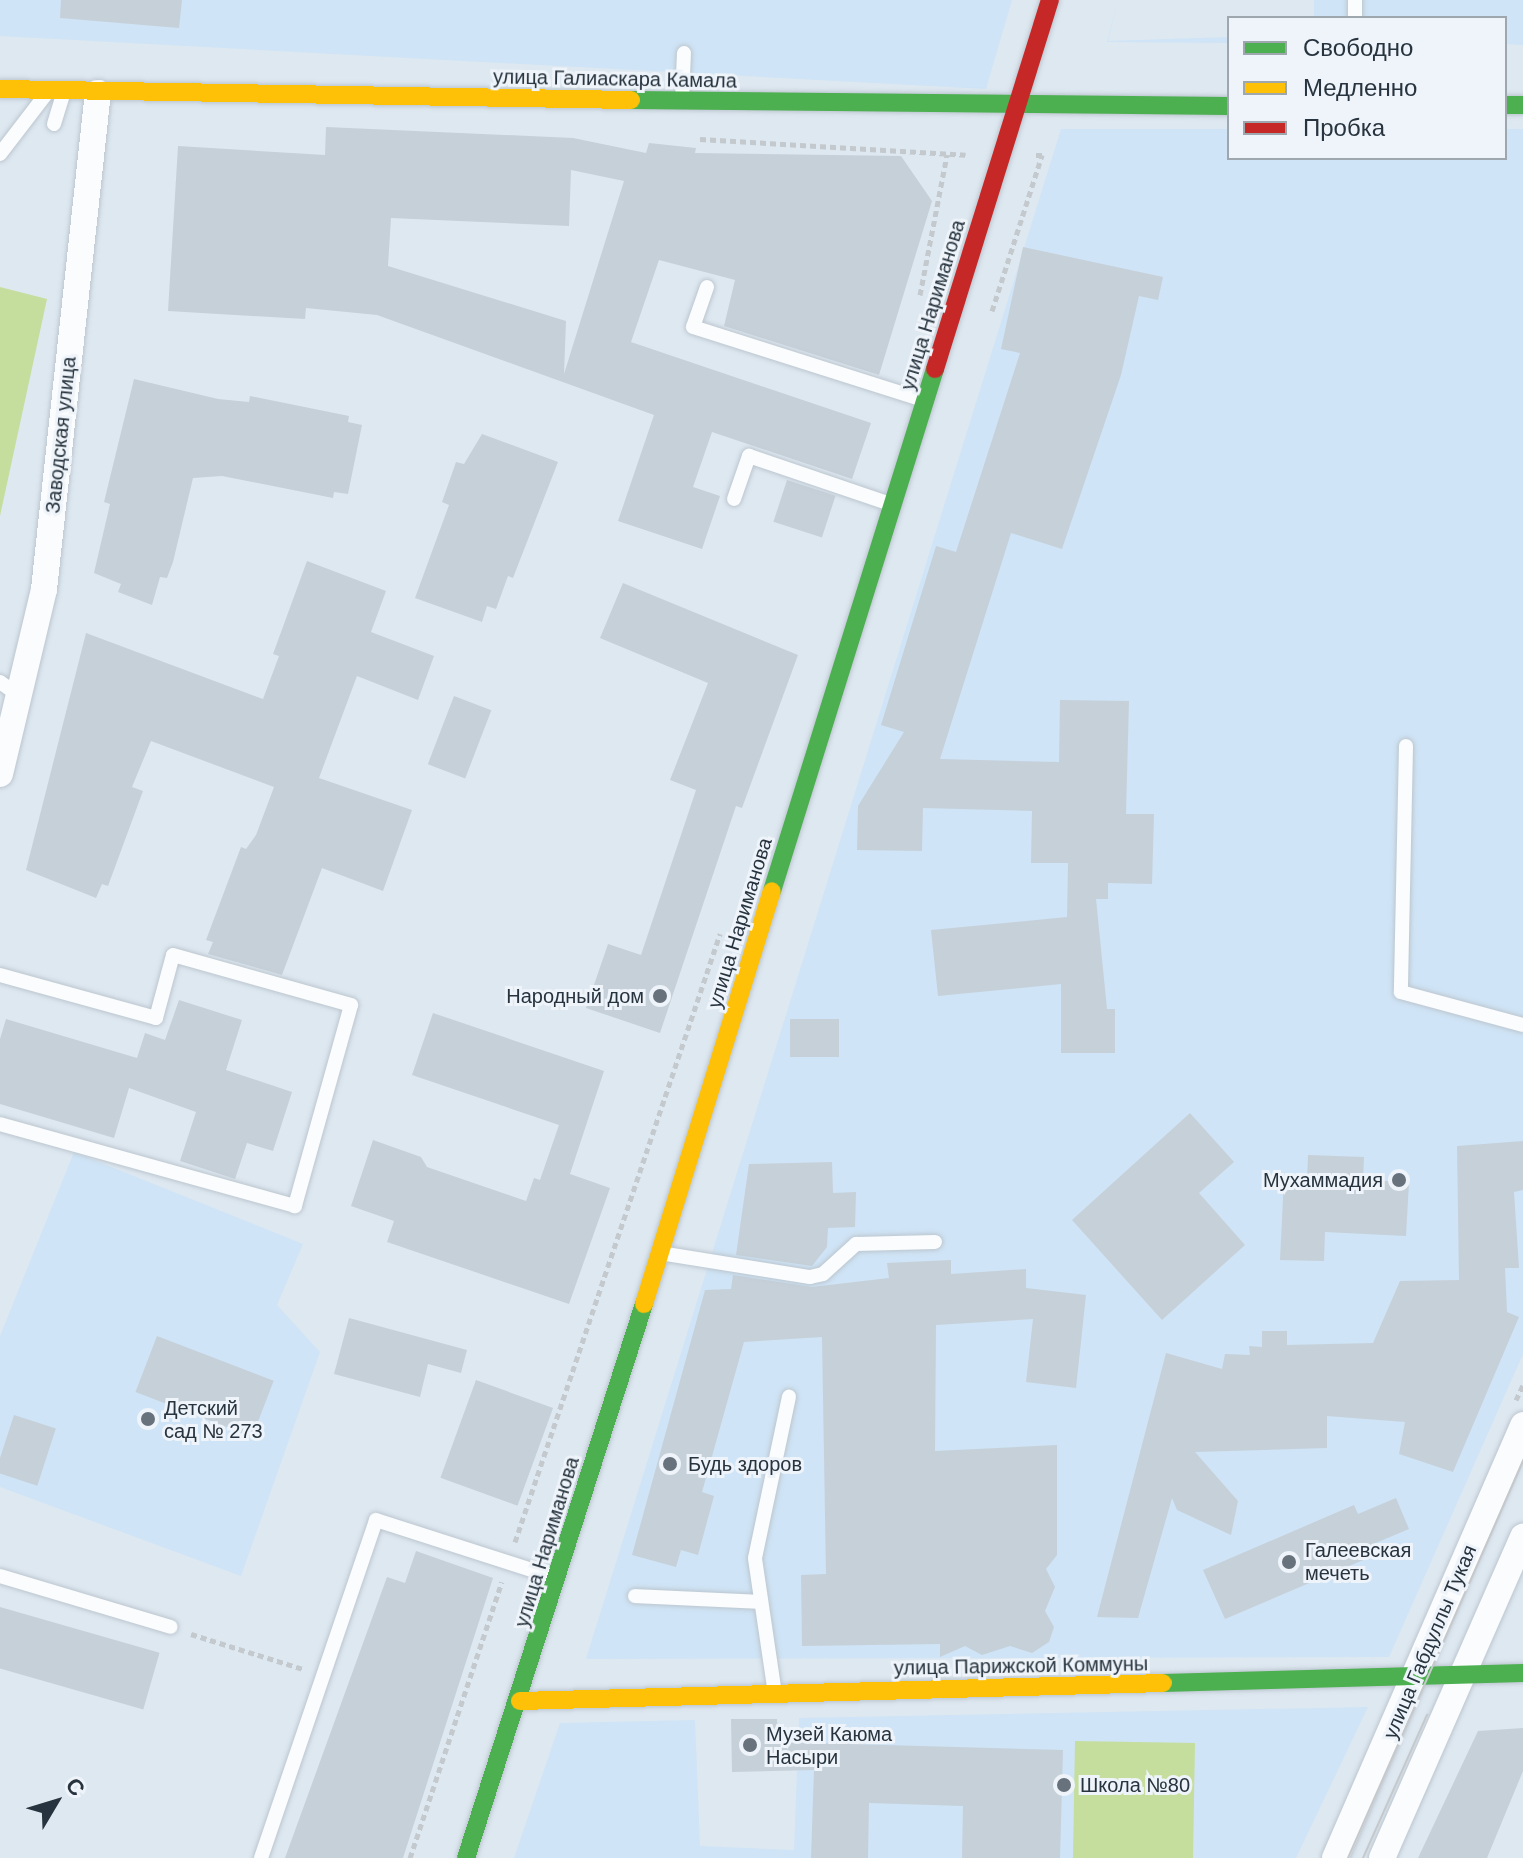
<!DOCTYPE html>
<html>
<head>
<meta charset="utf-8">
<style>
  body { margin:0 }
  #map { position:relative; width:1523px; height:1858px; overflow:hidden; background:#dee8f1; font-family:Helvetica,sans-serif }
  div>[style] { position:absolute }
  .built>* { inset:0; background:#cfe4f6 }
  .green>* { inset:0; background:#c5de9d; transform-origin:0 0 }
  .building>* { inset:0; background:#c6d0d9; transform-origin:0 0 }
  .path>* { height:5px; margin-top:-2.5px; transform-origin:0; background:repeating-linear-gradient(90deg,#c3c9cd 0 6px,transparent 0 10px) }
  .roads { filter:drop-shadow(0 0 2px #bcc6cf) drop-shadow(0 0 2px #bcc6cf) }
  .lane>* { height:14px; margin:-7px; padding:0 7px; transform-origin:7px; border-radius:7px; background:#fafcfd }
  .street>* { height:26px; margin:-13px; padding:0 13px; transform-origin:13px; border-radius:13px; background:#fafcfd }
  .fast>* { height:18px; margin:-9px; padding:0 9px; transform-origin:9px; border-radius:9px; background:#4caf50 }
  .slow>* { height:18px; margin:-9px; padding:0 9px; transform-origin:9px; border-radius:9px; background:#ffc107 }
  .jam>* { height:18px; margin:-9px; padding:0 9px; transform-origin:9px; border-radius:9px; background:#c62828 }
  .tram>* { height:2px; margin:-1px; padding:0 1px; transform-origin:1px; border-radius:1px; background:#c6c9cc }
  .dots>* { width:22px; height:22px; translate:-50% -50%; box-sizing:border-box; border:4px solid #eef4f9; border-radius:50% }
  span { translate:-50% -50%; white-space:nowrap; text-align:center; line-height:1.15; -webkit-text-stroke:6px #eef4f9; paint-order:stroke }
  .street-label { font-size:20px; color:#27333e }
  .poi-label { font-size:20px; color:#27333e }
  .right { translate:-100% -50%; text-align:right }
  .left { translate:0 -50%; text-align:left }
  .legend { position:absolute; left:1227px; top:16px; width:280px; height:144px; box-sizing:border-box; background:#eef4f9; border:2px solid #9ea7ae; margin:0; padding:10px 14px; list-style:none; font-size:24px; color:#27333e }
  .legend li { display:flex; align-items:center; gap:16px; height:40px }
  .legend b { width:40px; border:2px solid #9ea7ae }
  .north { position:absolute; left:16px; top:1762px; width:80px; height:80px; -webkit-text-stroke:6px #eef4f9; paint-order:stroke; rotate:52deg; font-size:22px; font-weight:700; line-height:32px; text-align:center; color:#27333e }
  .north::after { content:''; display:block; margin:auto; width:28px; height:36px; background:#27333e; clip-path:polygon(50% 0,100% 100%,50% 72%,0 100%) }
</style>
</head>
<body>
<div id="map">
  <div class="built">
    <i style="clip-path:polygon(0 0,1012px 0,986px 89px,0 36px)"></i>
    <i style="clip-path:polygon(1118px 0,1108px 41px,1229px 37px,1229px 43px,1107px 42px)"></i>
    <i style="clip-path:polygon(1314px 0,1523px 0,1523px 45px,1505px 44px,1505px 18px,1314px 18px)"></i>
    <i style="clip-path:polygon(1061px 129px,1229px 129px,1229px 158px,1505px 158px,1505px 129px,1523px 129px,1523px 1354px,1389px 1657px,586px 1659px)"></i>
    <i style="clip-path:polygon(74px 1152px,303px 1244px,277px 1305px,320px 1352px,241px 1576px,0 1487px,0 1336px)"></i>
    <i style="clip-path:polygon(1368px 1707px,1296px 1858px,514px 1858px,560px 1723px,695px 1720px,700px 1846px,794px 1850px,799px 1718px)"></i>
  </div>
  <div class="green">
    <i style="clip-path:polygon(0 287px,47px 299px,0 516px)"></i>
    <i style="left:1075px;top:1741px;width:120px;height:117px;rotate:1deg"></i>
  </div>
  <div class="building">
    <i style="clip-path:polygon(61px 0,182px 0,179px 28px,60px 18px)"></i>
    <i style="clip-path:polygon(evenodd,326px 127px,573px 138px,646px 153px,649px 143px,696px 148px,695px 153px,901px 156px,932px 201px,879px 375px,724px 326px,735px 280px,659px 260px,631px 342px,871px 423px,852px 479px,712px 432px,693px 487px,720px 496px,702px 549px,618px 521px,654px 415px,377px 315px,306px 308px,305px 319px,168px 311px,178px 146px,325px 155px,326px 127px,571px 170px,624px 181px,564px 374px,566px 321px,388px 266px,391px 218px,569px 226px,571px 170px)"></i>
    <i style="clip-path:polygon(1023px 247px,1163px 277px,1158px 300px,1139px 296px,1121px 375px,1062px 549px,1011px 533px,940px 759px,1059px 762px,1060px 700px,1129px 701px,1126px 814px,1154px 814px,1152px 884px,1108px 883px,1108px 899px,1096px 899px,1107px 1009px,1115px 1009px,1115px 1053px,1061px 1053px,1061px 984px,938px 996px,931px 930px,1067px 917px,1068px 863px,1031px 863px,1032px 811px,923px 808px,922px 851px,857px 850px,858px 806px,904px 732px,881px 725px,936px 546px,956px 552px,1020px 353px,1001px 349px)"></i>
    <i style="clip-path:polygon(134px 379px,218px 399px,249px 402px,250px 396px,349px 416px,348px 422px,362px 425px,348px 494px,334px 492px,333px 498px,222px 476px,193px 478px,173px 562px,167px 578px,160px 577px,152px 605px,118px 592px,121px 584px,94px 573px,110px 504px,104px 502px)"></i>
    <i style="clip-path:polygon(482px 434px,558px 462px,513px 578px,508px 576px,496px 609px,487px 606px,482px 622px,415px 598px,449px 505px,442px 502px,456px 462px,464px 464px)"></i>
    <i style="left:787px;top:480px;width:51px;height:44px;rotate:18deg"></i>
    <i style="clip-path:polygon(307px 561px,386px 591px,371px 632px,434px 656px,418px 700px,357px 676px,319px 778px,412px 810px,383px 891px,322px 868px,282px 975px,208px 954px,213px 942px,206px 940px,241px 847px,246px 849px,256px 835px,274px 787px,151px 741px,132px 787px,143px 791px,108px 886px,102px 884px,96px 898px,26px 870px,86px 633px,263px 699px,279px 656px,273px 654px)"></i>
    <i style="clip-path:polygon(623px 583px,798px 655px,742px 808px,736px 806px,660px 1033px,586px 1008px,608px 944px,641px 955px,696px 790px,670px 780px,708px 683px,600px 638px)"></i>
    <i style="left:454px;top:696px;width:40px;height:73px;rotate:21deg"></i>
    <i style="clip-path:polygon(179px 1000px,242px 1020px,226px 1070px,292px 1092px,273px 1151px,247px 1143px,235px 1179px,180px 1161px,196px 1112px,129px 1088px,114px 1138px,0 1104px,0 1039px,6px 1019px,137px 1058px,145px 1033px,165px 1040px)"></i>
    <i style="clip-path:polygon(433px 1013px,604px 1071px,570px 1174px,610px 1188px,569px 1304px,387px 1242px,394px 1221px,351px 1206px,373px 1140px,421px 1157px,427px 1167px,526px 1201px,534px 1178px,540px 1180px,559px 1125px,412px 1075px)"></i>
    <i style="left:790px;top:1019px;width:49px;height:38px"></i>
    <i style="clip-path:polygon(1190px 1113px,1234px 1162px,1199px 1193px,1245px 1245px,1162px 1320px,1072px 1220px)"></i>
    <i style="clip-path:polygon(1523px 1141px,1523px 1190px,1514px 1192px,1519px 1268px,1505px 1268px,1507px 1312px,1519px 1317px,1453px 1472px,1399px 1454px,1405px 1422px,1327px 1416px,1327px 1448px,1195px 1452px,1238px 1501px,1231px 1535px,1177px 1510px,1172px 1498px,1138px 1618px,1097px 1617px,1166px 1353px,1222px 1369px,1225px 1354px,1250px 1355px,1249px 1346px,1262px 1347px,1262px 1331px,1287px 1331px,1287px 1345px,1373px 1343px,1400px 1281px,1459px 1280px,1457px 1146px)"></i>
    <i style="clip-path:polygon(1308px 1155px,1364px 1157px,1363px 1180px,1409px 1182px,1406px 1236px,1325px 1232px,1324px 1261px,1280px 1260px,1284px 1178px,1307px 1179px)"></i>
    <i style="clip-path:polygon(832px 1162px,833px 1193px,856px 1192px,855px 1227px,828px 1228px,827px 1247px,812px 1266px,736px 1255px,749px 1164px)"></i>
    <i style="clip-path:polygon(951px 1260px,951px 1274px,1026px 1269px,1026px 1288px,1086px 1295px,1076px 1388px,1026px 1382px,1033px 1319px,936px 1325px,935px 1451px,1057px 1445px,1057px 1555px,1046px 1569px,1055px 1587px,1045px 1611px,1054px 1627px,1049px 1642px,1032px 1653px,1010px 1646px,982px 1655px,965px 1646px,940px 1657px,940px 1644px,802px 1646px,801px 1575px,826px 1574px,822px 1337px,744px 1342px,702px 1492px,714px 1496px,698px 1555px,681px 1550px,676px 1567px,632px 1555px,705px 1290px,731px 1289px,733px 1275px,812px 1287px,889px 1278px,887px 1263px)"></i>
    <i style="clip-path:polygon(349px 1318px,467px 1350px,461px 1373px,428px 1364px,420px 1397px,334px 1374px)"></i>
    <i style="left:157px;top:1336px;width:125px;height:60px;rotate:21deg"></i>
    <i style="left:476px;top:1380px;width:82px;height:104px;rotate:20deg"></i>
    <i style="left:14px;top:1415px;width:44px;height:60px;rotate:18deg"></i>
    <i style="clip-path:polygon(1396px 1498px,1409px 1529px,1371px 1545px,1375px 1555px,1225px 1619px,1203px 1570px,1354px 1505px,1358px 1514px)"></i>
    <i style="clip-path:polygon(416px 1551px,493px 1578px,403px 1858px,285px 1858px,387px 1577px,405px 1583px)"></i>
    <i style="left:0;top:1607px;width:166px;height:59px;rotate:16deg"></i>
    <i style="clip-path:polygon(731px 1719px,777px 1719px,778px 1742px,1063px 1750px,1060px 1858px,962px 1858px,963px 1806px,869px 1803px,868px 1858px,811px 1858px,814px 1770px,732px 1772px)"></i>
    <i style="clip-path:polygon(1523px 1728px,1523px 1771px,1487px 1858px,1418px 1858px,1478px 1731px)"></i>
  </div>
  <div class="path">
    <i style="left:700px;top:139px;width:266px;rotate:3.4deg"></i>
    <i style="left:920px;top:295px;width:143px;rotate:-79.1deg"></i>
    <i style="left:992px;top:311px;width:164px;rotate:-72.2deg"></i>
    <i style="left:1042px;top:155px;width:6px;rotate:180deg"></i>
    <i style="left:1516px;top:1400px;width:17px;rotate:-65deg"></i>
    <i style="left:515px;top:1542px;width:642px;rotate:-71.37deg"></i>
    <i style="left:191px;top:1634px;width:117px;rotate:17.4deg"></i>
    <i style="left:410px;top:1858px;width:291px;rotate:-71.6deg"></i>
  </div>
  <div class="roads">
    <div class="lane">
      <i style="left:1355px;top:18px;width:18px;rotate:-90deg"></i>
      <i style="left:682px;top:100px;width:47px;rotate:-87.6deg"></i>
      <i style="left:54px;top:124px;width:31px;rotate:-73deg"></i>
      <i style="left:0;top:154px;width:76px;rotate:-52.5deg"></i>
      <i style="left:707px;top:287px;width:42px;rotate:109.3deg"></i>
      <i style="left:693px;top:327px;width:244px;rotate:17.6deg"></i>
      <i style="left:734px;top:499px;width:46px;rotate:-70.8deg"></i>
      <i style="left:749px;top:456px;width:152px;rotate:18.8deg"></i>
      <i style="left:0;top:682px;width:24px;rotate:36deg"></i>
      <i style="left:1406px;top:746px;width:246px;rotate:91.2deg"></i>
      <i style="left:1401px;top:992px;width:126px;rotate:15.1deg"></i>
      <i style="left:0;top:975px;width:162px;rotate:15.4deg"></i>
      <i style="left:156px;top:1018px;width:65px;rotate:-74.9deg"></i>
      <i style="left:173px;top:955px;width:185px;rotate:15.7deg"></i>
      <i style="left:351px;top:1005px;width:209px;rotate:105.6deg"></i>
      <i style="left:295px;top:1206px;width:306px;rotate:-164.5deg"></i>
      <i style="left:660px;top:1253px;width:152px;rotate:9.1deg"></i>
      <i style="left:810px;top:1277px;width:13px;rotate:-13deg"></i>
      <i style="left:823px;top:1274px;width:45px;rotate:-42.3deg"></i>
      <i style="left:856px;top:1244px;width:79px;rotate:-1.5deg"></i>
      <i style="left:0;top:1576px;width:178px;rotate:16.6deg"></i>
      <i style="left:635px;top:1596px;width:126px;rotate:2.7deg"></i>
      <i style="left:775px;top:1694px;width:137px;rotate:-98.4deg"></i>
      <i style="left:755px;top:1558px;width:165px;rotate:-78.1deg"></i>
      <i style="left:261px;top:1858px;width:357px;rotate:-71.2deg"></i>
      <i style="left:376px;top:1520px;width:190px;rotate:17.8deg"></i>
    </div>
    <div class="street">
      <i style="left:0;top:774px;width:190px;rotate:-76.6deg"></i>
      <i style="left:44px;top:589px;width:499px;rotate:-83.8deg"></i>
      <i style="left:1335px;top:1858px;width:472px;rotate:-66.5deg"></i>
      <i style="left:1382px;top:1858px;width:351px;rotate:-66.3deg"></i>
    </div>
    <div class="fast">
      <i style="left:631px;top:100px;width:598px;rotate:0.57deg"></i>
      <i style="left:1505px;top:105px;width:18px"></i>
      <i style="left:772px;top:891px;width:547px;rotate:-72.66deg"></i>
      <i style="left:1163px;top:1683px;width:360px;rotate:-1.6deg"></i>
      <i style="left:466px;top:1858px;width:582px;rotate:-72.19deg"></i>
    </div>
    <div class="slow">
      <i style="left:0;top:89px;width:631px;rotate:1deg"></i>
      <i style="left:644px;top:1304px;width:432px;rotate:-72.8deg"></i>
      <i style="left:520px;top:1701px;width:643px;rotate:-1.6deg"></i>
    </div>
    <div class="jam">
      <i style="left:935px;top:369px;width:387px;rotate:-72.7deg"></i>
    </div>
  </div>
  <div class="tram">
    <i style="left:1348px;top:1858px;width:434px;rotate:-66.2deg"></i>
    <i style="left:1363px;top:1858px;width:157px;rotate:-65.9deg"></i>
  </div>
  <div class="dots">
    <i style="left:660px;top:996px;background:#67727d"></i>
    <i style="left:1399px;top:1180px;background:#67727d"></i>
    <i style="left:148px;top:1419px;background:#67727d"></i>
    <i style="left:670px;top:1464px;background:#67727d"></i>
    <i style="left:1289px;top:1562px;background:#67727d"></i>
    <i style="left:750px;top:1745px;background:#67727d"></i>
    <i style="left:1064px;top:1785px;background:#67727d"></i>
  </div>
  <div class="street-label">
    <span style="left:615px;top:79px;rotate:1deg">улица Галиаскара Камала</span>
    <span style="left:933px;top:305px;rotate:-73deg">улица Нариманова</span>
    <span style="left:61px;top:435px;rotate:-84deg">Заводская улица</span>
    <span style="left:740px;top:923px;rotate:-73deg">улица Нариманова</span>
    <span style="left:547px;top:1542px;rotate:-73deg">улица Нариманова</span>
    <span style="left:1430px;top:1642px;rotate:-67deg">улица Габдуллы Тукая</span>
    <span style="left:1021px;top:1666px;rotate:-1deg">улица Парижской Коммуны</span>
  </div>
  <div class="poi-label">
    <span class="right" style="left:644px;top:996px">Народный дом</span>
    <span class="right" style="left:1383px;top:1180px">Мухаммадия</span>
    <span class="left" style="left:164px;top:1420px">Детский<br>сад № 273</span>
    <span class="left" style="left:688px;top:1464px">Будь здоров</span>
    <span class="left" style="left:1305px;top:1562px">Галеевская<br>мечеть</span>
    <span class="left" style="left:766px;top:1746px">Музей Каюма<br>Насыри</span>
    <span class="left" style="left:1080px;top:1785px">Школа №80</span>
  </div>
  <ul class="legend">
  <li><b style="height:10px;background:#4caf50"></b>Свободно</li>
  <li><b style="height:10px;background:#ffc107"></b>Медленно</li>
  <li><b style="height:10px;background:#c62828"></b>Пробка</li>
  </ul>
  <div class="north">С</div>
</div>
</body>
</html>
